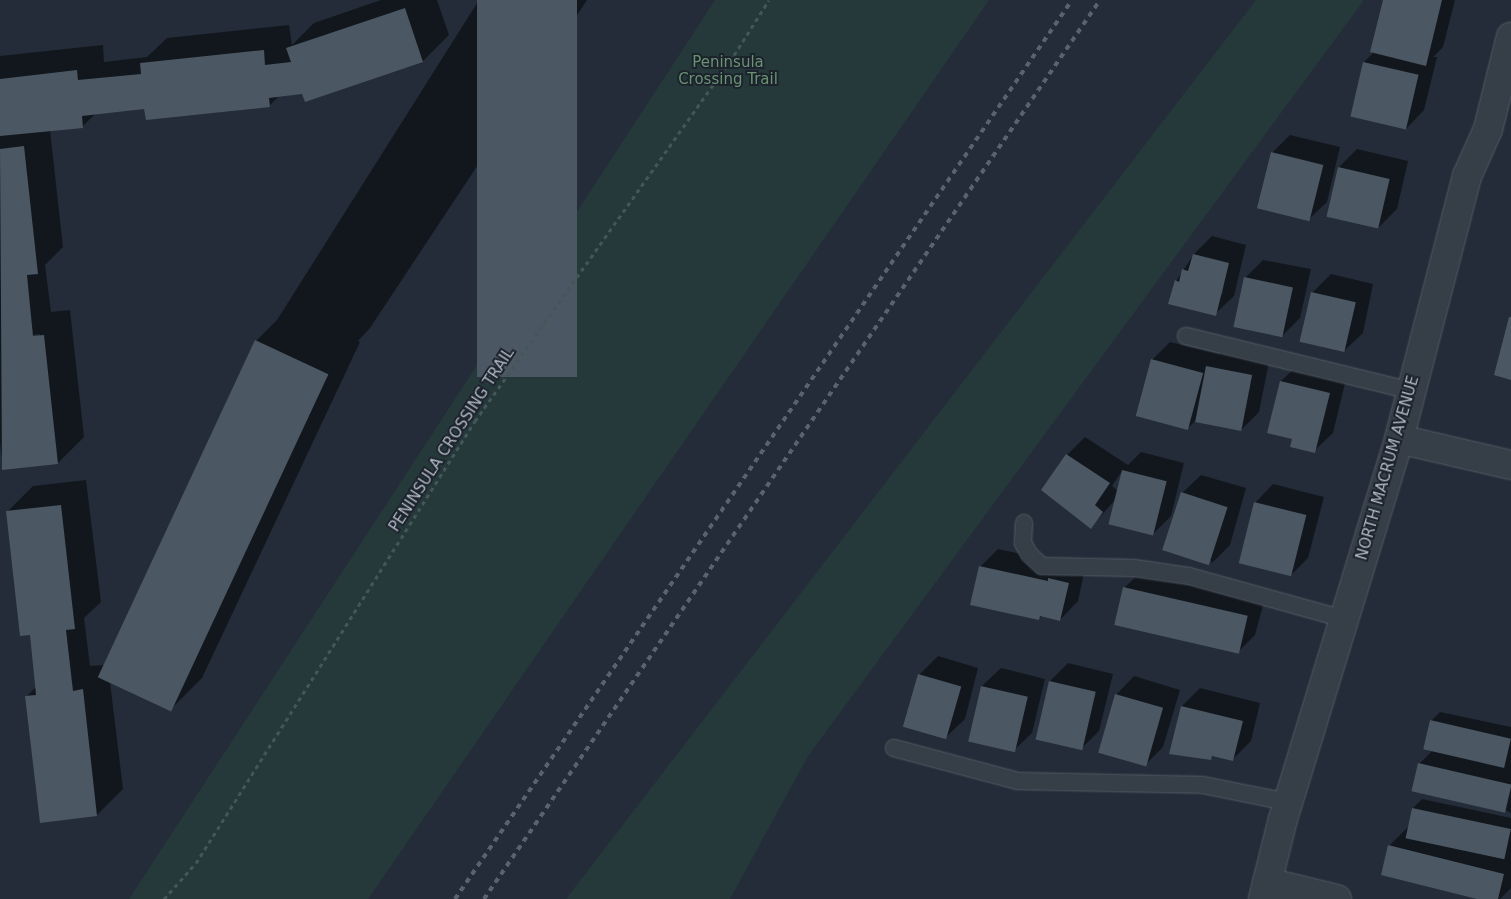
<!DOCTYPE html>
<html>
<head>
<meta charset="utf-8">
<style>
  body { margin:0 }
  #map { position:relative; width:1511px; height:899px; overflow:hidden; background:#232c38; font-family:"DejaVu Sans",sans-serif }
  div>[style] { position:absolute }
  .green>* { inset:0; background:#26393a }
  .shadow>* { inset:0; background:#0007 }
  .building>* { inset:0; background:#4b5763; transform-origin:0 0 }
  .path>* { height:3px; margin-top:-1.5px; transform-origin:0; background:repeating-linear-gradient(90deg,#445658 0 4px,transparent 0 8px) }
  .roads { filter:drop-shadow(0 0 1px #545c66) drop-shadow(0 0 1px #545c66) }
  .lane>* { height:16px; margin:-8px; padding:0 8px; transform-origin:8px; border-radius:8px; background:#363e48 }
  .street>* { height:28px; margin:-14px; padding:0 14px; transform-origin:14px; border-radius:14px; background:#363e48 }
  .rail>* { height:4px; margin-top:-2px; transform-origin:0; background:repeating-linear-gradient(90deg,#58636f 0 5px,transparent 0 10px) }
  span { translate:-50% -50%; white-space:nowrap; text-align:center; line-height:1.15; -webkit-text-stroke:4px #1c232d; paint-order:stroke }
  .park-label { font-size:15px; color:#6a9372 }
  .street-label { font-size:15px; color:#b1b9c4 }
</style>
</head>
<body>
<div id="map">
  <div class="green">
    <i style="clip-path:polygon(715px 0,989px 0,368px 899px,129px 899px)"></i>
    <i style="clip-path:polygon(1256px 0,1364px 0,808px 756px,730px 899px,566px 899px)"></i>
  </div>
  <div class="shadow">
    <i style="clip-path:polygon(evenodd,381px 0,437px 0,449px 35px,423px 61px,306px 101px,303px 93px,280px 95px,269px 106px,145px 107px,96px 113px,83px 126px,50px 130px,63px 247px,45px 265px,51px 312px,70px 310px,84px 437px,58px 463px,3px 468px,0 443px,0 56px,103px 45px,104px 62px,147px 57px,167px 38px,289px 25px,292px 45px,314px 23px,381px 0,40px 334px,40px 337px,15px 337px,40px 334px)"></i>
    <i style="clip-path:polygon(479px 0,587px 0,370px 328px,358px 341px,360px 342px,202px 678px,170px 710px,110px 682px,123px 789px,97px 815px,26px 697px,37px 686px,31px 635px,7px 512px,33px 486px,86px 480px,101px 602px,84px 618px,90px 666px,104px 665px,256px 341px,277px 320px)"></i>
    <i style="clip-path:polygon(1384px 0,1455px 0,1443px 47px,1433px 57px,1437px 57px,1424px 110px,1406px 129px,1351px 115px,1364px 62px,1374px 52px)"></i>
    <i style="clip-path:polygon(1290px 135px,1340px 147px,1327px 202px,1308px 220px,1272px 153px)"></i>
    <i style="clip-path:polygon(1357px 149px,1408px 161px,1397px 209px,1378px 228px,1339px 167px)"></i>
    <i style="clip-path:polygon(evenodd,1212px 236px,1246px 245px,1234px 296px,1215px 314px,1176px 281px,1194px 254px,1212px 236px,1229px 257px,1222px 295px,1220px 295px,1229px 257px)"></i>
    <i style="clip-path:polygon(1263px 260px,1311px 269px,1300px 318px,1282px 336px,1245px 278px)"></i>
    <i style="clip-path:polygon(1331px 274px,1373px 284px,1363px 333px,1344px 351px,1312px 293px)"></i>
    <i style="clip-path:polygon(1170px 342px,1219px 354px,1225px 348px,1270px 357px,1259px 412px,1241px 430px,1195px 421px,1189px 427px,1152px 360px)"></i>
    <i style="clip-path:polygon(1300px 363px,1347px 375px,1333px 433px,1314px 451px,1293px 438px,1281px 381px)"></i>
    <i style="clip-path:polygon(evenodd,1085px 437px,1128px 465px,1141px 452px,1184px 463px,1171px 516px,1153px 534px,1115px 500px,1091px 527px,1067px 455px,1085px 437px,1122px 471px,1118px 491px,1112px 486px,1122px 471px)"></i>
    <i style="clip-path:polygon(1201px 475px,1246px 488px,1230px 545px,1212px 563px,1182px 493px)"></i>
    <i style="clip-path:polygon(1273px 484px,1324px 497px,1308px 558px,1290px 576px,1255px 503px)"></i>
    <i style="clip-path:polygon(998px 549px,1065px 563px,1086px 564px,1078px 601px,1060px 620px,1042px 616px,1039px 618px,980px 567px)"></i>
    <i style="clip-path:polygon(1143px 570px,1265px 598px,1255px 635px,1237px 653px,1124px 588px)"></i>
    <i style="clip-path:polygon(938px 656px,978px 668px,965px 719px,946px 737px,919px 675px)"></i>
    <i style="clip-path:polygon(1068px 663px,1113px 674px,1099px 731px,1081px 749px,1036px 738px,1050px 681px)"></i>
    <i style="clip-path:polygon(1001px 668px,1045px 679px,1032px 733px,1013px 751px,982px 686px)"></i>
    <i style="clip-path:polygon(1134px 676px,1180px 690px,1163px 747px,1145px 765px,1116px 695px)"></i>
    <i style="clip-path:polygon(1200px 688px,1260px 703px,1251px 741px,1233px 759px,1214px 755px,1210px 759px,1171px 753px,1182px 706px)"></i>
    <i style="clip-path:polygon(1440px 712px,1511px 727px,1511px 813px,1419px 764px,1433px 750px,1431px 721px)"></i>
    <i style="clip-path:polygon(1422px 799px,1511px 818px,1511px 888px,1500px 899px,1482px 899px,1389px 846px,1408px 827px,1413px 808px)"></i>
  </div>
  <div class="building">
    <i style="left:477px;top:0;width:100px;height:377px"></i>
    <i style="clip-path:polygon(1383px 0,1442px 0,1426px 66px,1370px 52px)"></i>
    <i style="clip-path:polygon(405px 8px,423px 62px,305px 102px,302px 94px,269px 98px,270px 107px,146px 120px,144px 109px,82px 116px,83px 128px,0 136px,0 79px,77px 70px,78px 80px,141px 74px,140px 63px,264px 50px,265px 65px,291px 62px,286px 48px)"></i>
    <i style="left:1363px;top:62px;width:57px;height:56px;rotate:13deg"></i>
    <i style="clip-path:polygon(24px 146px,38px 274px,27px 275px,33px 336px,44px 335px,58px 464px,2px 470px,0 149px)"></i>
    <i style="left:1271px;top:152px;width:54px;height:58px;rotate:14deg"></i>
    <i style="left:1338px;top:167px;width:53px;height:51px;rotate:13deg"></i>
    <i style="clip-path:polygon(1193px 254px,1229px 263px,1216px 316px,1168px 304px,1175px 280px,1179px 282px,1182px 269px,1188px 271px)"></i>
    <i style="left:1244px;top:277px;width:50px;height:51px;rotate:12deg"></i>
    <i style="left:1311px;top:292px;width:46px;height:51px;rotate:13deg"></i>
    <i style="clip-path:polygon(1509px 317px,1511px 317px,1511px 380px,1494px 375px)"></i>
    <i style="left:255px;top:340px;width:81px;height:372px;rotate:25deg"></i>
    <i style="left:1151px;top:359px;width:54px;height:59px;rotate:15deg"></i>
    <i style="left:1206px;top:366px;width:47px;height:57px;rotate:11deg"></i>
    <i style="clip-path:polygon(1280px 381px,1330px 393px,1315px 453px,1290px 447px,1292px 439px,1267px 433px)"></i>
    <i style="clip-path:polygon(1066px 454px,1110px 483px,1095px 505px,1103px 512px,1091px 529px,1041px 490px)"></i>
    <i style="left:1122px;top:470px;width:46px;height:56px;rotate:14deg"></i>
    <i style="left:1181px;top:492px;width:49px;height:61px;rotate:18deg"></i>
    <i style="left:1254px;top:502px;width:54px;height:63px;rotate:14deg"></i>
    <i style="clip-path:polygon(61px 505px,75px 629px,66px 630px,73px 691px,83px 689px,97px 816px,40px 823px,25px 696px,36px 695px,30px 635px,20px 636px,6px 511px)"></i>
    <i style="clip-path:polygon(979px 566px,1048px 581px,1048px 578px,1069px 583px,1060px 621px,1040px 616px,1039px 620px,970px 605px)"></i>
    <i style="left:1123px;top:587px;width:128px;height:39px;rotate:13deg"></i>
    <i style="left:918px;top:674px;width:45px;height:55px;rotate:16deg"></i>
    <i style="left:1049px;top:681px;width:48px;height:60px;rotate:13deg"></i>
    <i style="left:981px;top:686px;width:48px;height:57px;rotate:13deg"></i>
    <i style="left:1115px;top:694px;width:50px;height:61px;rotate:16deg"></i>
    <i style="clip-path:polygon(1181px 706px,1243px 721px,1233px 761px,1212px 756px,1211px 760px,1169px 754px)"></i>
    <i style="left:1430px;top:720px;width:83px;height:30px;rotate:13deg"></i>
    <i style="left:1418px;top:763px;width:96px;height:29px;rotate:13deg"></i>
    <i style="left:1412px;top:808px;width:101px;height:31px;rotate:12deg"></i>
    <i style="clip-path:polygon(1388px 845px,1504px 874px,1498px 899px,1477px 899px,1381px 875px)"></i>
  </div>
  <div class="path">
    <i style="left:164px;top:899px;width:48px;rotate:-48.4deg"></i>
    <i style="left:196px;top:863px;width:523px;rotate:-57.74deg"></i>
    <i style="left:475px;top:421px;width:448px;rotate:-54.7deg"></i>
    <i style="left:734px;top:55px;width:65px;rotate:-57.5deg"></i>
  </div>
  <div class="roads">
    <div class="lane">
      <i style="left:1186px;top:336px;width:232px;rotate:13.7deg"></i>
      <i style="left:1024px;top:523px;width:20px;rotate:93deg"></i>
      <i style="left:1023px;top:543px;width:13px;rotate:61deg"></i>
      <i style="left:1029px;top:554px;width:18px;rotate:43deg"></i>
      <i style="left:1042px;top:566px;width:92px;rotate:1.2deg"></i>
      <i style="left:1134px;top:568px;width:56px;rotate:8.3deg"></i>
      <i style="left:1189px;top:576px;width:161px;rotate:15.5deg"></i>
      <i style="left:894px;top:748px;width:128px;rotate:14.9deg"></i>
      <i style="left:1018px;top:781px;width:185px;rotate:1.2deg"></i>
      <i style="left:1203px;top:785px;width:87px;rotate:11.3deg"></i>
    </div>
    <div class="street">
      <i style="left:1399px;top:439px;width:115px;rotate:13.1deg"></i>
      <i style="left:1267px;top:882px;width:72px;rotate:13.7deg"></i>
      <i style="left:1263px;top:899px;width:82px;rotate:-76deg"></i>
      <i style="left:1283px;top:819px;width:397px;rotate:-73deg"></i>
      <i style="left:1399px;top:439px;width:272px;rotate:-75.5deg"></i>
      <i style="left:1467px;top:176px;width:51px;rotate:-65.9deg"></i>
      <i style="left:1488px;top:129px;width:95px;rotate:-76deg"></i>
    </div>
  </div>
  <div class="rail">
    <i style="left:455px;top:899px;width:1090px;rotate:-55.54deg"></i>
    <i style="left:484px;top:899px;width:1090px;rotate:-55.58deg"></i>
  </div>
  <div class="park-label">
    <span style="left:728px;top:71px">Peninsula<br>Crossing Trail</span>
  </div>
  <div class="street-label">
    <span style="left:452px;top:440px;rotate:-57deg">PENINSULA CROSSING TRAIL</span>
    <span style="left:1388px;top:468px;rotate:-74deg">NORTH MACRUM AVENUE</span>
  </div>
</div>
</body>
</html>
